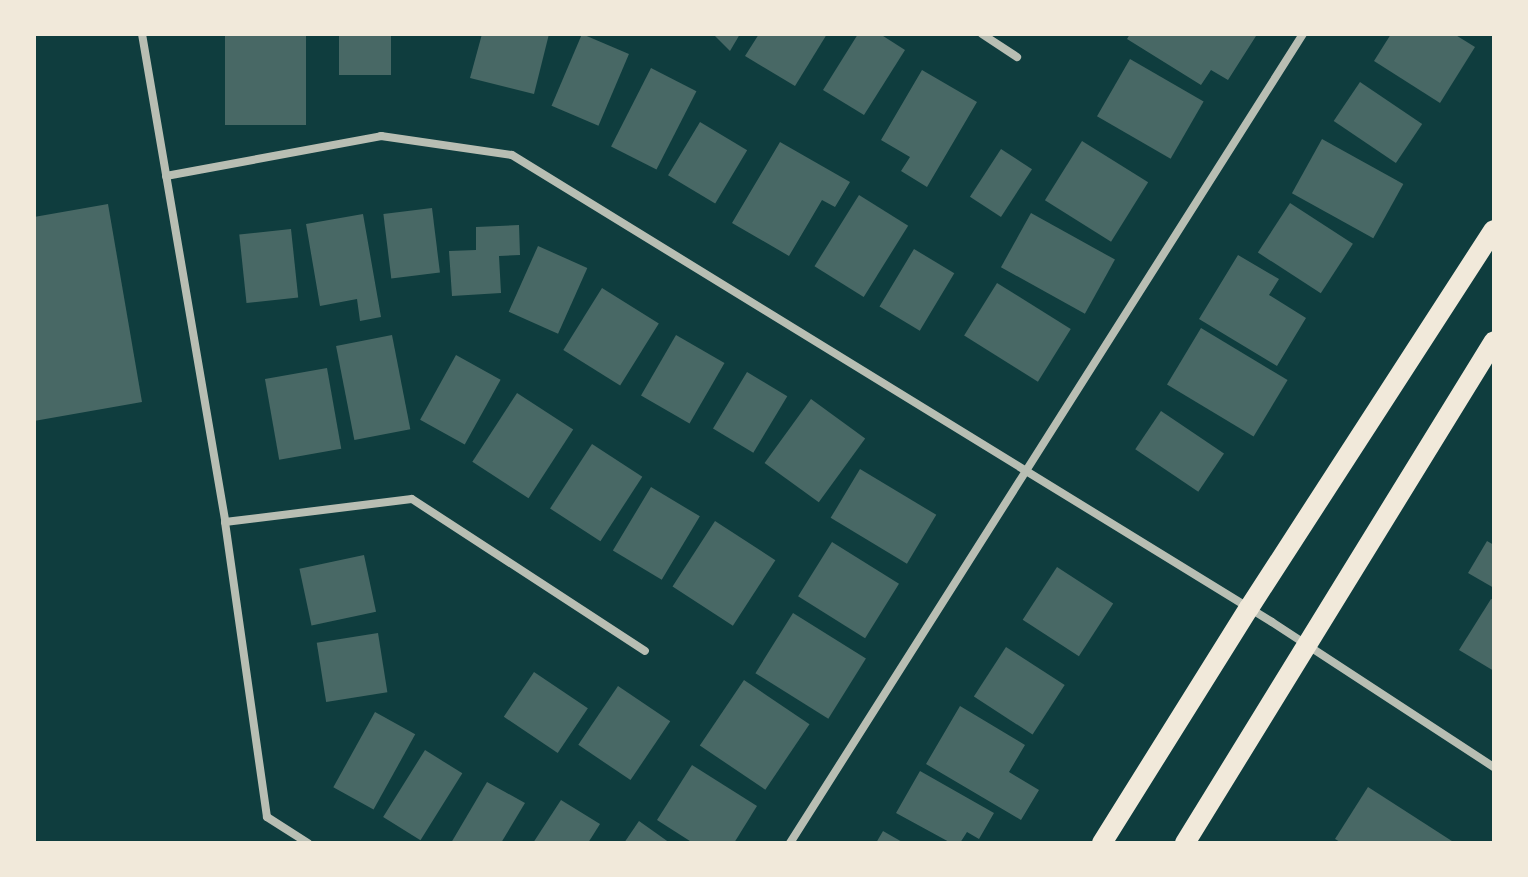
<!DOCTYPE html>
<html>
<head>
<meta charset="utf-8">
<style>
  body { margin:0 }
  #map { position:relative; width:1528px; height:877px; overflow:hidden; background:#0f3d3e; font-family:Overpass,sans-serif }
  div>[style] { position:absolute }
  .building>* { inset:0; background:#486865; transform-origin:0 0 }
  .minor>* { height:8px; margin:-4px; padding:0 4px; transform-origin:4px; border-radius:4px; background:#b8beb3 }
  .primary>* { height:20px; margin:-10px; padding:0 10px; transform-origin:10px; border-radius:10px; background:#f1e9da }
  span { translate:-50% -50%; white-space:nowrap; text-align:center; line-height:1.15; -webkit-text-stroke:7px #f1e9da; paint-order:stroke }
  .frame { position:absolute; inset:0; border:36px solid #f1e9da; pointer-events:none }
</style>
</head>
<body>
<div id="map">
  <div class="building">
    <i style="left:225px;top:34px;width:81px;height:91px"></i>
    <i style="left:339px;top:34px;width:52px;height:41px"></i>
    <i style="clip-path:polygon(482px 34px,549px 34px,534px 94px,470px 78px)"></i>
    <i style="left:582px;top:34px;width:51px;height:78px;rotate:23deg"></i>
    <i style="clip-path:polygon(713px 34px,740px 34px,730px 51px)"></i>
    <i style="clip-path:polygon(759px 34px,827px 34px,795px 86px,745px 56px)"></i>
    <i style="clip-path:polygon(858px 34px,880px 34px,905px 50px,864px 115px,823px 90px)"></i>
    <i style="clip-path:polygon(1130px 34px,1254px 34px,1256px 36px,1228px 80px,1211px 70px,1201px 85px,1127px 39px)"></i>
    <i style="clip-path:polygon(1391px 34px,1454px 34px,1475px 47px,1440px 103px,1374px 61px)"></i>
    <i style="left:1130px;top:59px;width:85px;height:66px;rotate:30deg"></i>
    <i style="left:651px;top:68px;width:51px;height:88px;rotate:27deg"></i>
    <i style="clip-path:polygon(922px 70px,977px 102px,927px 187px,901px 171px,910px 157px,881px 140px)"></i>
    <i style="left:1360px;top:82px;width:75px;height:47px;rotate:34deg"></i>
    <i style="left:700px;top:122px;width:55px;height:62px;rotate:31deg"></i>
    <i style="left:1322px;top:139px;width:93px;height:62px;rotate:29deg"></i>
    <i style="left:1082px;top:141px;width:78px;height:70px;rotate:32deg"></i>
    <i style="clip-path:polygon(780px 142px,850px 182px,835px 207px,822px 200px,789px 256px,732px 223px)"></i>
    <i style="left:1001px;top:149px;width:37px;height:57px;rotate:33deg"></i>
    <i style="left:859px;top:195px;width:58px;height:84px;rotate:32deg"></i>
    <i style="left:1290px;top:203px;width:75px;height:59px;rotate:33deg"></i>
    <i style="clip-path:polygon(108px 204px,142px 402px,34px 421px,34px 217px)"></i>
    <i style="left:432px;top:208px;width:65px;height:49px;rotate:83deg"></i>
    <i style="left:1031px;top:213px;width:96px;height:62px;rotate:29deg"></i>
    <i style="clip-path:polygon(363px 214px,381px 317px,360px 321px,357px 299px,320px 306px,306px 224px)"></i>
    <i style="clip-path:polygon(519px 225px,520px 255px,499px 256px,501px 293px,452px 296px,449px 251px,476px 250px,476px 227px)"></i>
    <i style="left:291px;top:229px;width:69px;height:52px;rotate:84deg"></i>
    <i style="left:538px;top:246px;width:54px;height:72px;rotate:24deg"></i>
    <i style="left:914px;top:249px;width:47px;height:67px;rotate:31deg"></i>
    <i style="clip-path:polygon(1238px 255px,1279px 279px,1269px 295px,1306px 318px,1277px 366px,1199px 319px)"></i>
    <i style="left:997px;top:283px;width:87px;height:62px;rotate:32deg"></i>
    <i style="left:602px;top:288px;width:67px;height:73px;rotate:32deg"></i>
    <i style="left:1201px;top:328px;width:101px;height:66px;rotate:31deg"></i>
    <i style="left:392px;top:335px;width:96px;height:57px;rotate:79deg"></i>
    <i style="left:676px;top:335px;width:56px;height:70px;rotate:30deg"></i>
    <i style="left:456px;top:355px;width:51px;height:74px;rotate:29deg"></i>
    <i style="left:327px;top:368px;width:82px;height:63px;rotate:80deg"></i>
    <i style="left:747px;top:372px;width:47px;height:66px;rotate:31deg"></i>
    <i style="left:517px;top:393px;width:67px;height:82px;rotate:33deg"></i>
    <i style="left:811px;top:399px;width:67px;height:79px;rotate:36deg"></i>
    <i style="left:1161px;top:411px;width:76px;height:46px;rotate:34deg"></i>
    <i style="left:592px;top:444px;width:60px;height:77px;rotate:33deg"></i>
    <i style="left:860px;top:469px;width:89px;height:57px;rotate:31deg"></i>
    <i style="left:651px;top:487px;width:57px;height:74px;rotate:31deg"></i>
    <i style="left:715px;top:521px;width:72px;height:78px;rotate:33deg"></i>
    <i style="clip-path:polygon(1487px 541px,1494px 545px,1494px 588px,1468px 573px)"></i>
    <i style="left:832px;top:542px;width:79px;height:64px;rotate:32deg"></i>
    <i style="left:364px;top:555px;width:58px;height:66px;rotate:78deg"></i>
    <i style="left:1057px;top:567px;width:67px;height:63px;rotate:33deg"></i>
    <i style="clip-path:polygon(1491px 599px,1494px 600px,1494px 671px,1459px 650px)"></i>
    <i style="left:793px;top:613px;width:86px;height:71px;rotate:32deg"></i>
    <i style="left:378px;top:633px;width:60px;height:62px;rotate:81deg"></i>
    <i style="left:1006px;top:647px;width:70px;height:59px;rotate:33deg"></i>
    <i style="left:534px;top:672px;width:65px;height:54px;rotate:34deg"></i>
    <i style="left:744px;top:680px;width:79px;height:79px;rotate:34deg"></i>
    <i style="left:618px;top:686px;width:63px;height:71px;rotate:34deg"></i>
    <i style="clip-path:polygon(960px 706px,1025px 745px,1009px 772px,1039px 790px,1021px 820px,926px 764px)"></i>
    <i style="left:375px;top:712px;width:46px;height:86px;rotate:29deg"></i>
    <i style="left:425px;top:750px;width:44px;height:79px;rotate:32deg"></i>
    <i style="clip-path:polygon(692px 765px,757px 806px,734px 843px,693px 843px,657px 820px)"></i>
    <i style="clip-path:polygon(920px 771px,994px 813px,979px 839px,967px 832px,960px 843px,951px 843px,896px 813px)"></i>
    <i style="clip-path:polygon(487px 782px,525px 803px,501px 843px,451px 843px)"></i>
    <i style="clip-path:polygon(1368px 787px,1455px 843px,1342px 843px,1335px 839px)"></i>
    <i style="clip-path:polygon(561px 800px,600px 824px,588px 843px,533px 843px)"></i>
    <i style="clip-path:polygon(639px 821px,670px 843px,624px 843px)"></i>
    <i style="clip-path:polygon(883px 831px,904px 843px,876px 843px)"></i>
  </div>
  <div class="minor">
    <i style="left:142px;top:34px;width:495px;rotate:80.3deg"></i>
    <i style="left:225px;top:522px;width:298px;rotate:81.9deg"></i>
    <i style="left:267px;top:817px;width:49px;rotate:32.4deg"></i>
    <i style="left:982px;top:34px;width:42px;rotate:33.3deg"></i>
    <i style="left:166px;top:176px;width:219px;rotate:-10.5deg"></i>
    <i style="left:381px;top:136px;width:132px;rotate:8.3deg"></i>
    <i style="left:512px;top:155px;width:892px;rotate:31.57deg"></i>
    <i style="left:1272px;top:622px;width:265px;rotate:33.2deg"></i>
    <i style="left:225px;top:522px;width:188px;rotate:-7deg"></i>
    <i style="left:412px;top:499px;width:278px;rotate:33.1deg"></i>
    <i style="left:790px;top:843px;width:958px;rotate:-57.62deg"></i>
  </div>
  <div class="primary">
    <i style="left:1102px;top:843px;width:277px;rotate:-58deg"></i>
    <i style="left:1249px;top:608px;width:450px;rotate:-57.1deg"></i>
    <i style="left:1185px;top:843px;width:589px;rotate:-58.39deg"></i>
  </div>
  <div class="frame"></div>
</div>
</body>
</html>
